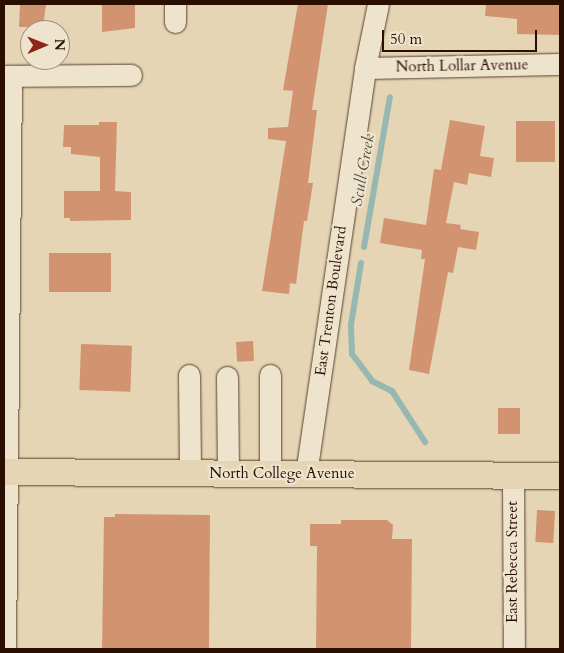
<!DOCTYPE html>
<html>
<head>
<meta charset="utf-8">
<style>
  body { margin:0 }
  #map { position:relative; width:564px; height:653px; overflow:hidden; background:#e5d5b4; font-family:Cardo,serif }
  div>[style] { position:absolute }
  .stream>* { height:6px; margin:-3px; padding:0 3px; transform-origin:3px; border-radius:3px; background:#96b8b0 }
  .building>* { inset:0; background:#d29470; transform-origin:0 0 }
  .roads { filter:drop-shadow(0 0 1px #59402e) drop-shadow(0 0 1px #59402e) }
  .minor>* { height:21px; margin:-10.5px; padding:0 10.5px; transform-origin:10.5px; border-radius:10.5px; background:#eee4ce }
  .major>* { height:26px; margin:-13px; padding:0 13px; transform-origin:13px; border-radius:13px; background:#e5d5b4 }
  span { translate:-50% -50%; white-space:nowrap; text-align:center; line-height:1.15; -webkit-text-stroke:4.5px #eee4ce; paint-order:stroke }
  .street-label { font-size:15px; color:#2a0f01 }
  .water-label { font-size:16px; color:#504a3e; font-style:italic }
  .frame { position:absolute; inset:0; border:5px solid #2a0f01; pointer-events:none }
  .north { position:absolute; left:20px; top:20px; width:50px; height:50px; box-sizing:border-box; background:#eee4ce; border:1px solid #a08f7c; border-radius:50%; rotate:89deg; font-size:14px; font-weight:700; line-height:20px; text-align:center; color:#2a0f01 }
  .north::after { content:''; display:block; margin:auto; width:18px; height:22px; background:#8f2418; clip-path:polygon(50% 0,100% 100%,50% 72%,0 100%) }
  .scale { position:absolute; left:382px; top:30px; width:155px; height:22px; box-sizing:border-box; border:2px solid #2a0f01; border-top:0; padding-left:6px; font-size:15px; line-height:18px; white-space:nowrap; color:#2a0f01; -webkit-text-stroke:4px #eee4ce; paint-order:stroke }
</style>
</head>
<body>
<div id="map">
  <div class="stream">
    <i style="left:364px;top:247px;width:152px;rotate:-80.2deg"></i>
    <i style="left:361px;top:263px;width:63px;rotate:99.2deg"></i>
    <i style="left:351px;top:325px;width:29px;rotate:88deg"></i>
    <i style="left:352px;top:354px;width:34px;rotate:53deg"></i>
    <i style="left:372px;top:381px;width:22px;rotate:27deg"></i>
    <i style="left:392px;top:391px;width:61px;rotate:57.1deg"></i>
  </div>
  <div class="building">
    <i style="clip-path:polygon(20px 4px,46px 4px,43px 27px,19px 27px)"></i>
    <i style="clip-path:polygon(102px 4px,135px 4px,135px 28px,102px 32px)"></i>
    <i style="clip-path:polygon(298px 4px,328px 4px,312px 110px,317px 110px,308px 183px,313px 183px,307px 221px,304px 221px,296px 284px,290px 283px,289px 294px,262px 291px,286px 141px,268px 139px,268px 128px,288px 127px,293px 91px,283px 90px)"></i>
    <i style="clip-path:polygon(486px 4px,560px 4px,560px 35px,517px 34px,517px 19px,485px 16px)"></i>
    <i style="clip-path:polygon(450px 120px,485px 126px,480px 156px,494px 158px,491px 177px,469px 173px,467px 185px,454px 182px,446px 223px,461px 225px,460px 229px,479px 232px,476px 250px,458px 247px,453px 273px,448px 272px,429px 374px,409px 370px,425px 259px,421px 259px,422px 250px,380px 243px,384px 218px,426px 225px,434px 169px,441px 170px)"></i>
    <i style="left:516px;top:121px;width:39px;height:41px"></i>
    <i style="clip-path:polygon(99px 122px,117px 122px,115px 191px,131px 192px,131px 220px,70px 221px,70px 218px,64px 218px,64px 191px,100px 191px,100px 157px,71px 154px,71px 147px,63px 147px,64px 125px,99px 125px)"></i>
    <i style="left:49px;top:253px;width:62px;height:39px"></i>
    <i style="left:253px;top:341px;width:20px;height:17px;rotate:87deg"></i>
    <i style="left:81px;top:344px;width:51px;height:46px;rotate:2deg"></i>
    <i style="left:498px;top:408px;width:22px;height:26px"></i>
    <i style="left:537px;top:510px;width:18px;height:32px;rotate:3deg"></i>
    <i style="clip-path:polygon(115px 514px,210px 515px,209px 649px,102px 649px,104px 517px,115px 517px)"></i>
    <i style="clip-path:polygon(341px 520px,387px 520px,393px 525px,392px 539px,412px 539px,411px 649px,316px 649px,317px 546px,310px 546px,310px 524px,341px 524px)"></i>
  </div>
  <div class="roads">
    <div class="minor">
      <i style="left:175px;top:22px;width:18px;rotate:-90deg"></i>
      <i style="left:365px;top:68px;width:195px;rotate:-1.2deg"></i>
      <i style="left:4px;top:76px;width:127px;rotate:-0.5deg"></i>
      <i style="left:189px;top:375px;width:100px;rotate:89.4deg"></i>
      <i style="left:227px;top:377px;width:97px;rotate:89.4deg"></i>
      <i style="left:270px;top:474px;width:99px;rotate:-90deg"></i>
      <i style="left:306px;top:474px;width:410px;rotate:-81.7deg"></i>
      <i style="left:365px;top:68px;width:65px;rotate:-78.5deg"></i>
      <i style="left:513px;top:476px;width:173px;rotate:89.7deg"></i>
      <i style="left:5px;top:649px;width:573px;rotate:-89.4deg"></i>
    </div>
    <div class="major">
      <i style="left:4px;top:472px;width:556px;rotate:0.41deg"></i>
    </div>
  </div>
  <div class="street-label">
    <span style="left:462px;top:66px;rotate:-1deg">North Lollar Avenue</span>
    <span style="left:331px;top:301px;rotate:-82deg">East Trenton Boulevard</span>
    <span style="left:282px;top:474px">North College Avenue</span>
    <span style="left:513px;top:562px;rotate:-90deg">East Rebecca Street</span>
  </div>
  <div class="water-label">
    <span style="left:363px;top:170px;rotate:-80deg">Scull Creek</span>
  </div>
  <div class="frame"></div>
  <div class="north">N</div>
  <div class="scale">50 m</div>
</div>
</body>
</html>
